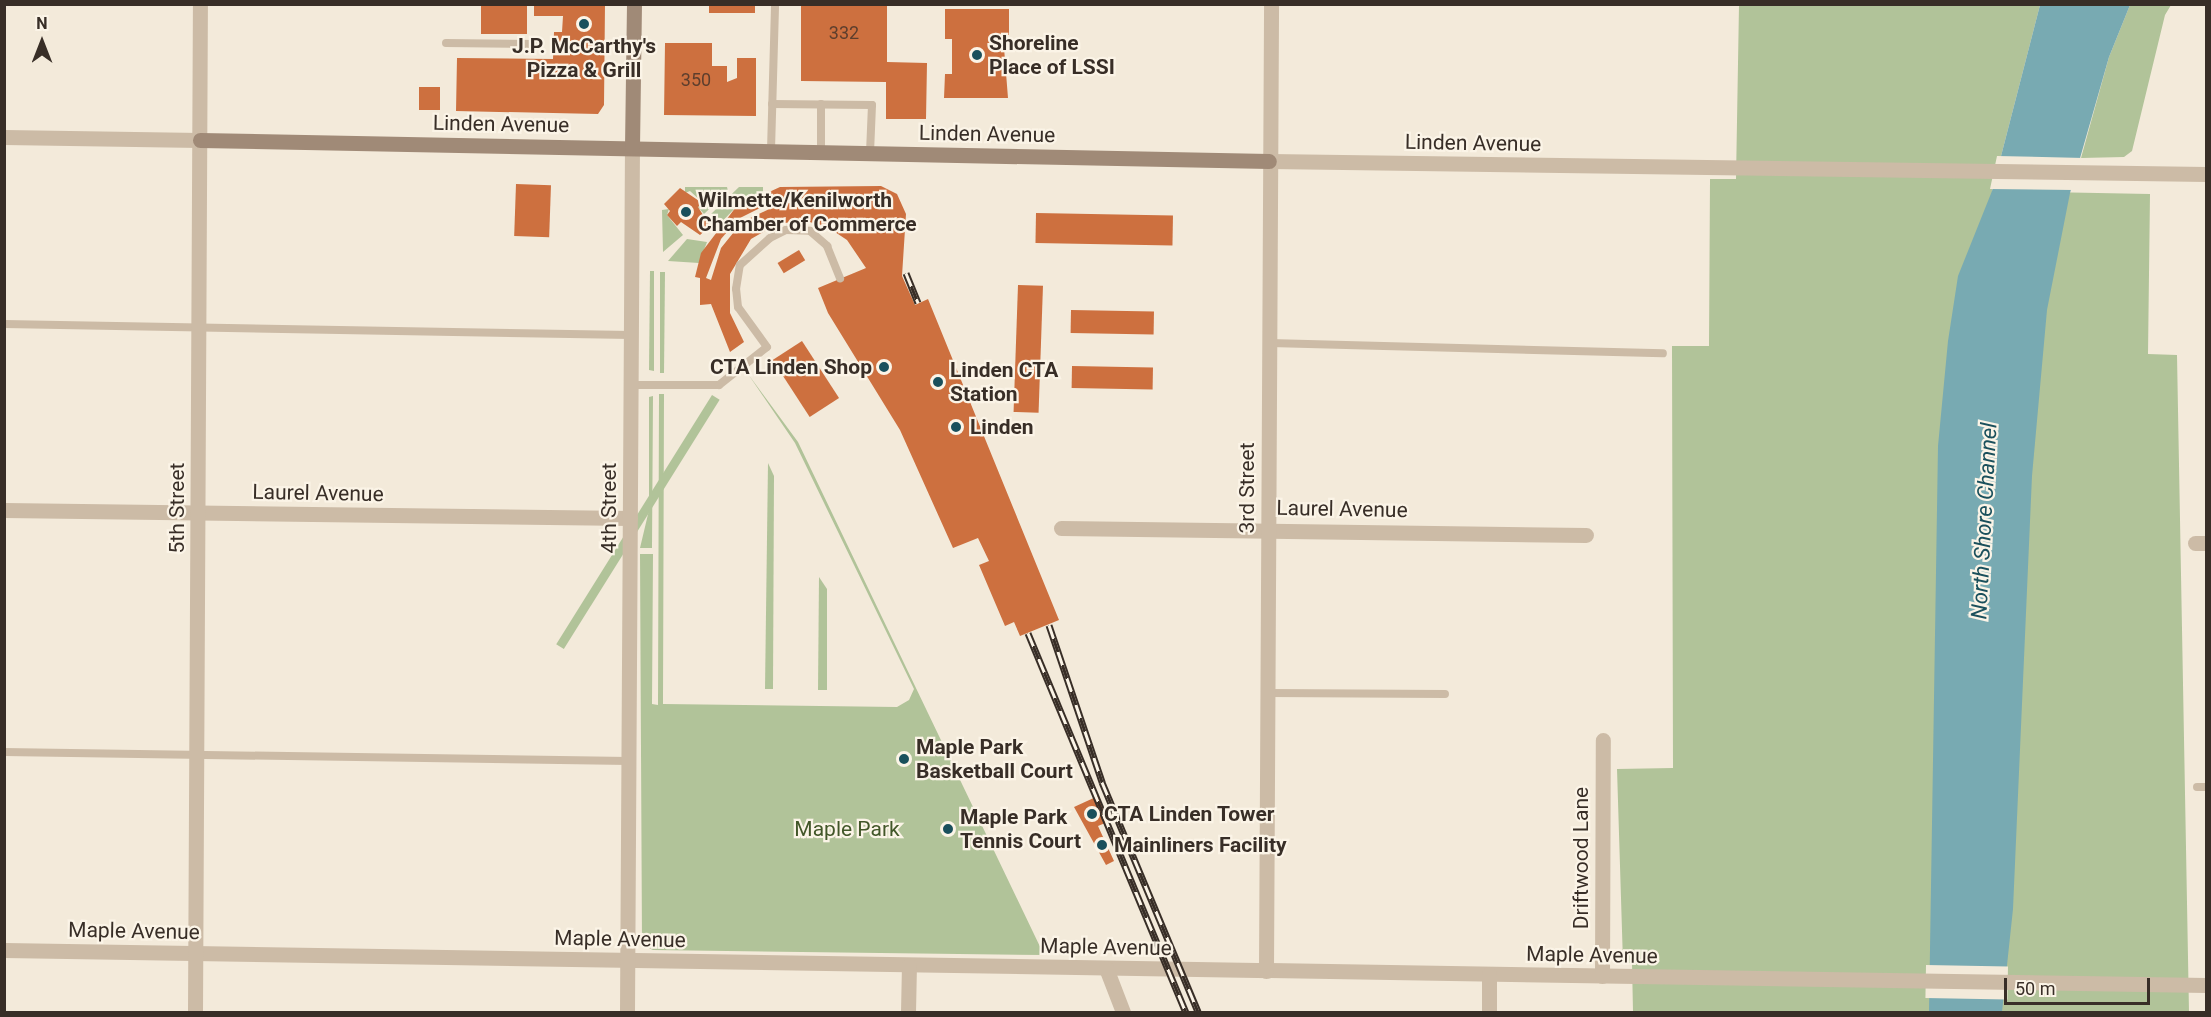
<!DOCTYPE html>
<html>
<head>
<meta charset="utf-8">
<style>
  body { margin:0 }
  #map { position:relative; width:2211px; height:1017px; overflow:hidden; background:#f3eada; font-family:Roboto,sans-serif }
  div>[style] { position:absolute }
  .green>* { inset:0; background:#b1c399; transform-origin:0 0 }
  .water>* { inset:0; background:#78aab2 }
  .pier>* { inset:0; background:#f3eada; transform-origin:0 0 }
  .building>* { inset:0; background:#cd703f; transform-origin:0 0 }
  .lane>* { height:8px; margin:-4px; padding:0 4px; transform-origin:4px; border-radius:4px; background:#ccbba6 }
  .street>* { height:15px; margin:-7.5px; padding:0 7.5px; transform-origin:7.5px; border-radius:7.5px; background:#ccbba6 }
  .secondary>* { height:15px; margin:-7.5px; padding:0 7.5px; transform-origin:7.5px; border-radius:7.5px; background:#a08a77 }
  .rail>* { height:7px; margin-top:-3.5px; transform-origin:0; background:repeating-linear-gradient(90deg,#fbf4e7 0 14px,#382e27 0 28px); box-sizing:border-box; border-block:2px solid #382e27 }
  .dots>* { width:16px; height:16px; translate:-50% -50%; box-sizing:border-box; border:3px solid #fbf4e7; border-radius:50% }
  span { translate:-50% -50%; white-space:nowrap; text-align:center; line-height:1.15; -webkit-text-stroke:4.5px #fbf4e7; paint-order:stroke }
  .number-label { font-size:18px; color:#5d3e2d }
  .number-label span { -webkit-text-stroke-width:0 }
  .poi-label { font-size:21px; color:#382e27; font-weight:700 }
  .left { translate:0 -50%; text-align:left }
  .right { translate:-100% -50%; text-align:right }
  .street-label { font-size:21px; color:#382e27 }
  .park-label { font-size:21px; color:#425729 }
  .water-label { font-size:22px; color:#1a505c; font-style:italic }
  .frame { position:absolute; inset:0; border:6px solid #382e27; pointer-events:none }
  .north { position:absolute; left:12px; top:12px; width:60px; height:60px; -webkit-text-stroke:4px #fbf4e7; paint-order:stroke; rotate:0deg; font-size:16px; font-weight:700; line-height:24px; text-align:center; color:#382e27 }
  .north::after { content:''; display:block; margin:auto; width:21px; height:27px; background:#382e27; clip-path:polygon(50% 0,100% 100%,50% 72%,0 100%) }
  .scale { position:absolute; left:2004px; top:978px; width:146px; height:27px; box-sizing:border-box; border:3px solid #382e27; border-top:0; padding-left:8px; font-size:18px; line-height:21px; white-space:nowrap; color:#382e27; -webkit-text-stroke:4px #fbf4e7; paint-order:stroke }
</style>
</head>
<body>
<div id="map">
  <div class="green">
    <i style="clip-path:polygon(1739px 5px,2040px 5px,1992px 191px,2150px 194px,2148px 354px,2177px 355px,2189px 1012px,1633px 1012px,1632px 963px,1623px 963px,1617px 769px,1673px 768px,1672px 346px,1709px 346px,1710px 179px,1736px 179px)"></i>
    <i style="clip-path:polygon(2130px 5px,2171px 5px,2165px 15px,2132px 151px,2124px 157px,2081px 158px,2109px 57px)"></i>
    <i style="clip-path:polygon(685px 187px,727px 187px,728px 191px,704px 214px,698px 207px,702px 202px,690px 191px,685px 193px)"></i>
    <i style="clip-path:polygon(739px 187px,763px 187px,763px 192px,736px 207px,713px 231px,711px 214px)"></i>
    <i style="clip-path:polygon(669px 209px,667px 215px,683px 235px,663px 252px,662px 210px)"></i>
    <i style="clip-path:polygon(687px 239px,707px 242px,699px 263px,668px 261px)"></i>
    <i style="clip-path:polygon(650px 271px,654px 271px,654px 371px,649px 370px)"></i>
    <i style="clip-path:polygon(660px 272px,665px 272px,664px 373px,660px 373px)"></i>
    <i style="clip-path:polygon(748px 374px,798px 442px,1044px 955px,653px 950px,642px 945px,640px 554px,653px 554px,652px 704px,658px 705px,659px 394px,664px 394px,663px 704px,897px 707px,909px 700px,914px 689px,795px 443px)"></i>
    <i style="left:712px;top:395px;width:9px;height:294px;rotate:32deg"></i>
    <i style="clip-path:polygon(653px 396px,652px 548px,640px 548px,649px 510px,649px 397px)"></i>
    <i style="clip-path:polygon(768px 463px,774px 476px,773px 689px,765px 689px)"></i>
    <i style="clip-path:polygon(819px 577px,827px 589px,827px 690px,818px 690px)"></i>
  </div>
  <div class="water">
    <i style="clip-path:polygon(2040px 5px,2130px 5px,2109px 57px,2070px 193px,2047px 310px,2032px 476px,2013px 909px,2002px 1012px,1929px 1012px,1938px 446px,1948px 341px,1958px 276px,1992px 191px)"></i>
  </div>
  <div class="pier">
    <i style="clip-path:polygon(1997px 156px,2084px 158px,2074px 190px,1990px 189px)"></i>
    <i style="left:1926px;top:965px;width:82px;height:33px;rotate:1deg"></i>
  </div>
  <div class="building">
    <i style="left:481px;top:4px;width:46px;height:30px"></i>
    <i style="clip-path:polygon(534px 4px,605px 4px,604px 105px,598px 114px,456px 111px,457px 58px,553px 59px,554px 32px,562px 32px,563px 16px,534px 16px)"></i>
    <i style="left:709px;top:4px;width:46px;height:9px"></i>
    <i style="clip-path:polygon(801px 4px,887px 4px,887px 62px,927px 63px,926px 119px,886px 119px,886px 82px,801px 81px)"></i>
    <i style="clip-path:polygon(945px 9px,1009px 9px,1009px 35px,1003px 35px,1008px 98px,944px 98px,945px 74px,952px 74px,952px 39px,945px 39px)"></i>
    <i style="clip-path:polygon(665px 43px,712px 43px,712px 66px,727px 66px,727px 82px,737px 78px,737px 58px,756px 58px,756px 116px,664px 115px)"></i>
    <i style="left:419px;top:87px;width:21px;height:23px"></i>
    <i style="left:516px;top:184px;width:35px;height:52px;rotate:2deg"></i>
    <i style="clip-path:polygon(evenodd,881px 186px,897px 194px,906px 214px,902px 276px,915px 305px,928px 299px,1059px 620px,1020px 636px,1014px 622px,1005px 626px,979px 565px,989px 561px,978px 538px,953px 548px,900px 430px,828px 313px,818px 288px,866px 268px,847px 240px,826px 226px,801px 220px,775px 225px,751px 239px,730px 274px,730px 313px,744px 342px,730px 352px,711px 304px,700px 305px,700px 278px,695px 277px,701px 253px,736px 207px,780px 187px,881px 186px,812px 198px,813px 203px,782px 203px,742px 222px,721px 248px,711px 280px,706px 278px,721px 239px,738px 219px,778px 199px,812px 198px)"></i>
    <i style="clip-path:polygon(680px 188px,702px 203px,698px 207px,710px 226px,700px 235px,681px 222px,677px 226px,667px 215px,670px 211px,664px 204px)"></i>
    <i style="left:1036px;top:213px;width:137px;height:30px;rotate:1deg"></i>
    <i style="left:799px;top:250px;width:12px;height:25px;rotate:59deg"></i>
    <i style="left:1018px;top:285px;width:25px;height:127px;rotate:2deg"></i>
    <i style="left:1071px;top:310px;width:83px;height:23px;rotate:1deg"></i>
    <i style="left:802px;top:341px;width:68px;height:35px;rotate:57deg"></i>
    <i style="left:1072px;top:366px;width:81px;height:22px;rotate:1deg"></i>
    <i style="clip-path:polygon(1098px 796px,1110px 821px,1098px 826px,1114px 861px,1106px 865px,1074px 807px)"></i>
  </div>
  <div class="lane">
    <i style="left:446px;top:43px;width:92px;rotate:0.6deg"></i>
    <i style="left:772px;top:104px;width:100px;rotate:0.6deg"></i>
    <i style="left:872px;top:105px;width:47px;rotate:92.4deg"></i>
    <i style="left:771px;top:150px;width:146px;rotate:-88.4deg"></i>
    <i style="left:821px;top:151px;width:47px;rotate:-90deg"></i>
    <i style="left:4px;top:324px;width:627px;rotate:1.01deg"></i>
    <i style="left:1269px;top:343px;width:394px;rotate:1.5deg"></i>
    <i style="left:631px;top:385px;width:88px"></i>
    <i style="left:719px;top:385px;width:61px;rotate:-38.4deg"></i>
    <i style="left:767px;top:347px;width:49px;rotate:-125.9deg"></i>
    <i style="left:738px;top:307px;width:18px;rotate:-96deg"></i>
    <i style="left:736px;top:289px;width:24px;rotate:-81deg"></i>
    <i style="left:740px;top:265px;width:40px;rotate:-42deg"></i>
    <i style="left:770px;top:238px;width:18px;rotate:-27deg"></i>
    <i style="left:786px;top:230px;width:24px;rotate:2deg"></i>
    <i style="left:810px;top:231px;width:23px;rotate:41deg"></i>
    <i style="left:827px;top:246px;width:35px;rotate:68deg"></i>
    <i style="left:1267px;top:693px;width:178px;rotate:0.3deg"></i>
    <i style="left:4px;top:752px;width:625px;rotate:0.83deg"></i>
    <i style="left:2197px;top:787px;width:9px"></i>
  </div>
  <div class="street">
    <i style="left:4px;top:137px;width:196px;rotate:0.9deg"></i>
    <i style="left:1269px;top:161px;width:937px;rotate:0.79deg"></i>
    <i style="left:4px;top:510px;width:626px;rotate:0.73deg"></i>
    <i style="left:1061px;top:528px;width:525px;rotate:0.76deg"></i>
    <i style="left:2195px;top:543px;width:11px"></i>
    <i style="left:4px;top:950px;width:2202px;rotate:0.91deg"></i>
    <i style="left:1106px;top:968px;width:47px;rotate:68.9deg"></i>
    <i style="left:1266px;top:971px;width:967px;rotate:-89.7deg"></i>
    <i style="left:1602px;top:976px;width:236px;rotate:-89.8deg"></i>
    <i style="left:195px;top:1012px;width:1008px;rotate:-89.72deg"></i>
    <i style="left:627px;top:1012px;width:865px;rotate:-89.67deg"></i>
    <i style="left:908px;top:1012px;width:47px;rotate:-88.8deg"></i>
    <i style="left:1489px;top:1012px;width:38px;rotate:-90deg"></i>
  </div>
  <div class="secondary">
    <i style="left:200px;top:140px;width:1069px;rotate:1.13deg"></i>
    <i style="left:632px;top:147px;width:143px;rotate:-89.2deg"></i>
  </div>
  <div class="rail">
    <i style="left:906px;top:273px;width:32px;rotate:68deg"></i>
    <i style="left:1049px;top:625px;width:166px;rotate:71.3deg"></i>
    <i style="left:1102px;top:782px;width:249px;rotate:67.3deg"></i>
    <i style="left:1028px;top:633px;width:411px;rotate:67.4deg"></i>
  </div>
  <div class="dots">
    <i style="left:584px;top:24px;background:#1a505c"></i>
    <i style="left:977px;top:55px;background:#1a505c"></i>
    <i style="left:686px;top:212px;background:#1a505c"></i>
    <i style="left:884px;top:367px;background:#1a505c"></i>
    <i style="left:938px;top:382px;background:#1a505c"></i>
    <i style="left:956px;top:427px;background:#1a505c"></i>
    <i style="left:904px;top:759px;background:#1a505c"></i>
    <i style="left:1092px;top:814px;background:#1a505c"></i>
    <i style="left:948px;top:829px;background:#1a505c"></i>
    <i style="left:1102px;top:845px;background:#1a505c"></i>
  </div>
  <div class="number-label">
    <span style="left:844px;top:33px">332</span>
    <span style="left:696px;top:80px">350</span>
  </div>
  <div class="poi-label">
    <span class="left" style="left:989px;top:55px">Shoreline<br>Place of LSSI</span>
    <span style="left:584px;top:58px">J.P. McCarthy's<br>Pizza &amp; Grill</span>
    <span class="left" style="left:698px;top:212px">Wilmette/Kenilworth<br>Chamber of Commerce</span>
    <span class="right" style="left:872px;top:367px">CTA Linden Shop</span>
    <span class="left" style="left:950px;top:382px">Linden CTA<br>Station</span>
    <span class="left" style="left:970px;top:427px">Linden</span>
    <span class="left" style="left:916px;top:759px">Maple Park<br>Basketball Court</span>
    <span class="left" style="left:1104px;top:814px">CTA Linden Tower</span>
    <span class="left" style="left:960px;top:829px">Maple Park<br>Tennis Court</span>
    <span class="left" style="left:1114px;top:845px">Mainliners Facility</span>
  </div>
  <div class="street-label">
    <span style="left:501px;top:124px;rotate:1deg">Linden Avenue</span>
    <span style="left:987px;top:134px;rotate:1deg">Linden Avenue</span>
    <span style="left:1473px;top:143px;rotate:1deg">Linden Avenue</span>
    <span style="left:1247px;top:488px;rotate:-90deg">3rd Street</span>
    <span style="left:318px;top:493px;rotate:1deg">Laurel Avenue</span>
    <span style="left:177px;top:508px;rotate:-90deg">5th Street</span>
    <span style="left:609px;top:508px;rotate:-90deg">4th Street</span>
    <span style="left:1342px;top:509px;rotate:1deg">Laurel Avenue</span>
    <span style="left:1581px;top:858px;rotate:-90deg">Driftwood Lane</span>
    <span style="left:134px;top:931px;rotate:1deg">Maple Avenue</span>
    <span style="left:620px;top:939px;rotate:1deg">Maple Avenue</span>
    <span style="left:1106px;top:947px;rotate:1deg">Maple Avenue</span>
    <span style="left:1592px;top:955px;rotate:1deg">Maple Avenue</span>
  </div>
  <div class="park-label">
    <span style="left:847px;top:829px">Maple Park</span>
  </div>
  <div class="water-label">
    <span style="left:1984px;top:521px;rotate:-87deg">North Shore Channel</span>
  </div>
  <div class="frame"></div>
  <div class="north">N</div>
  <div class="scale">50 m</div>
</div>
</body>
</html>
